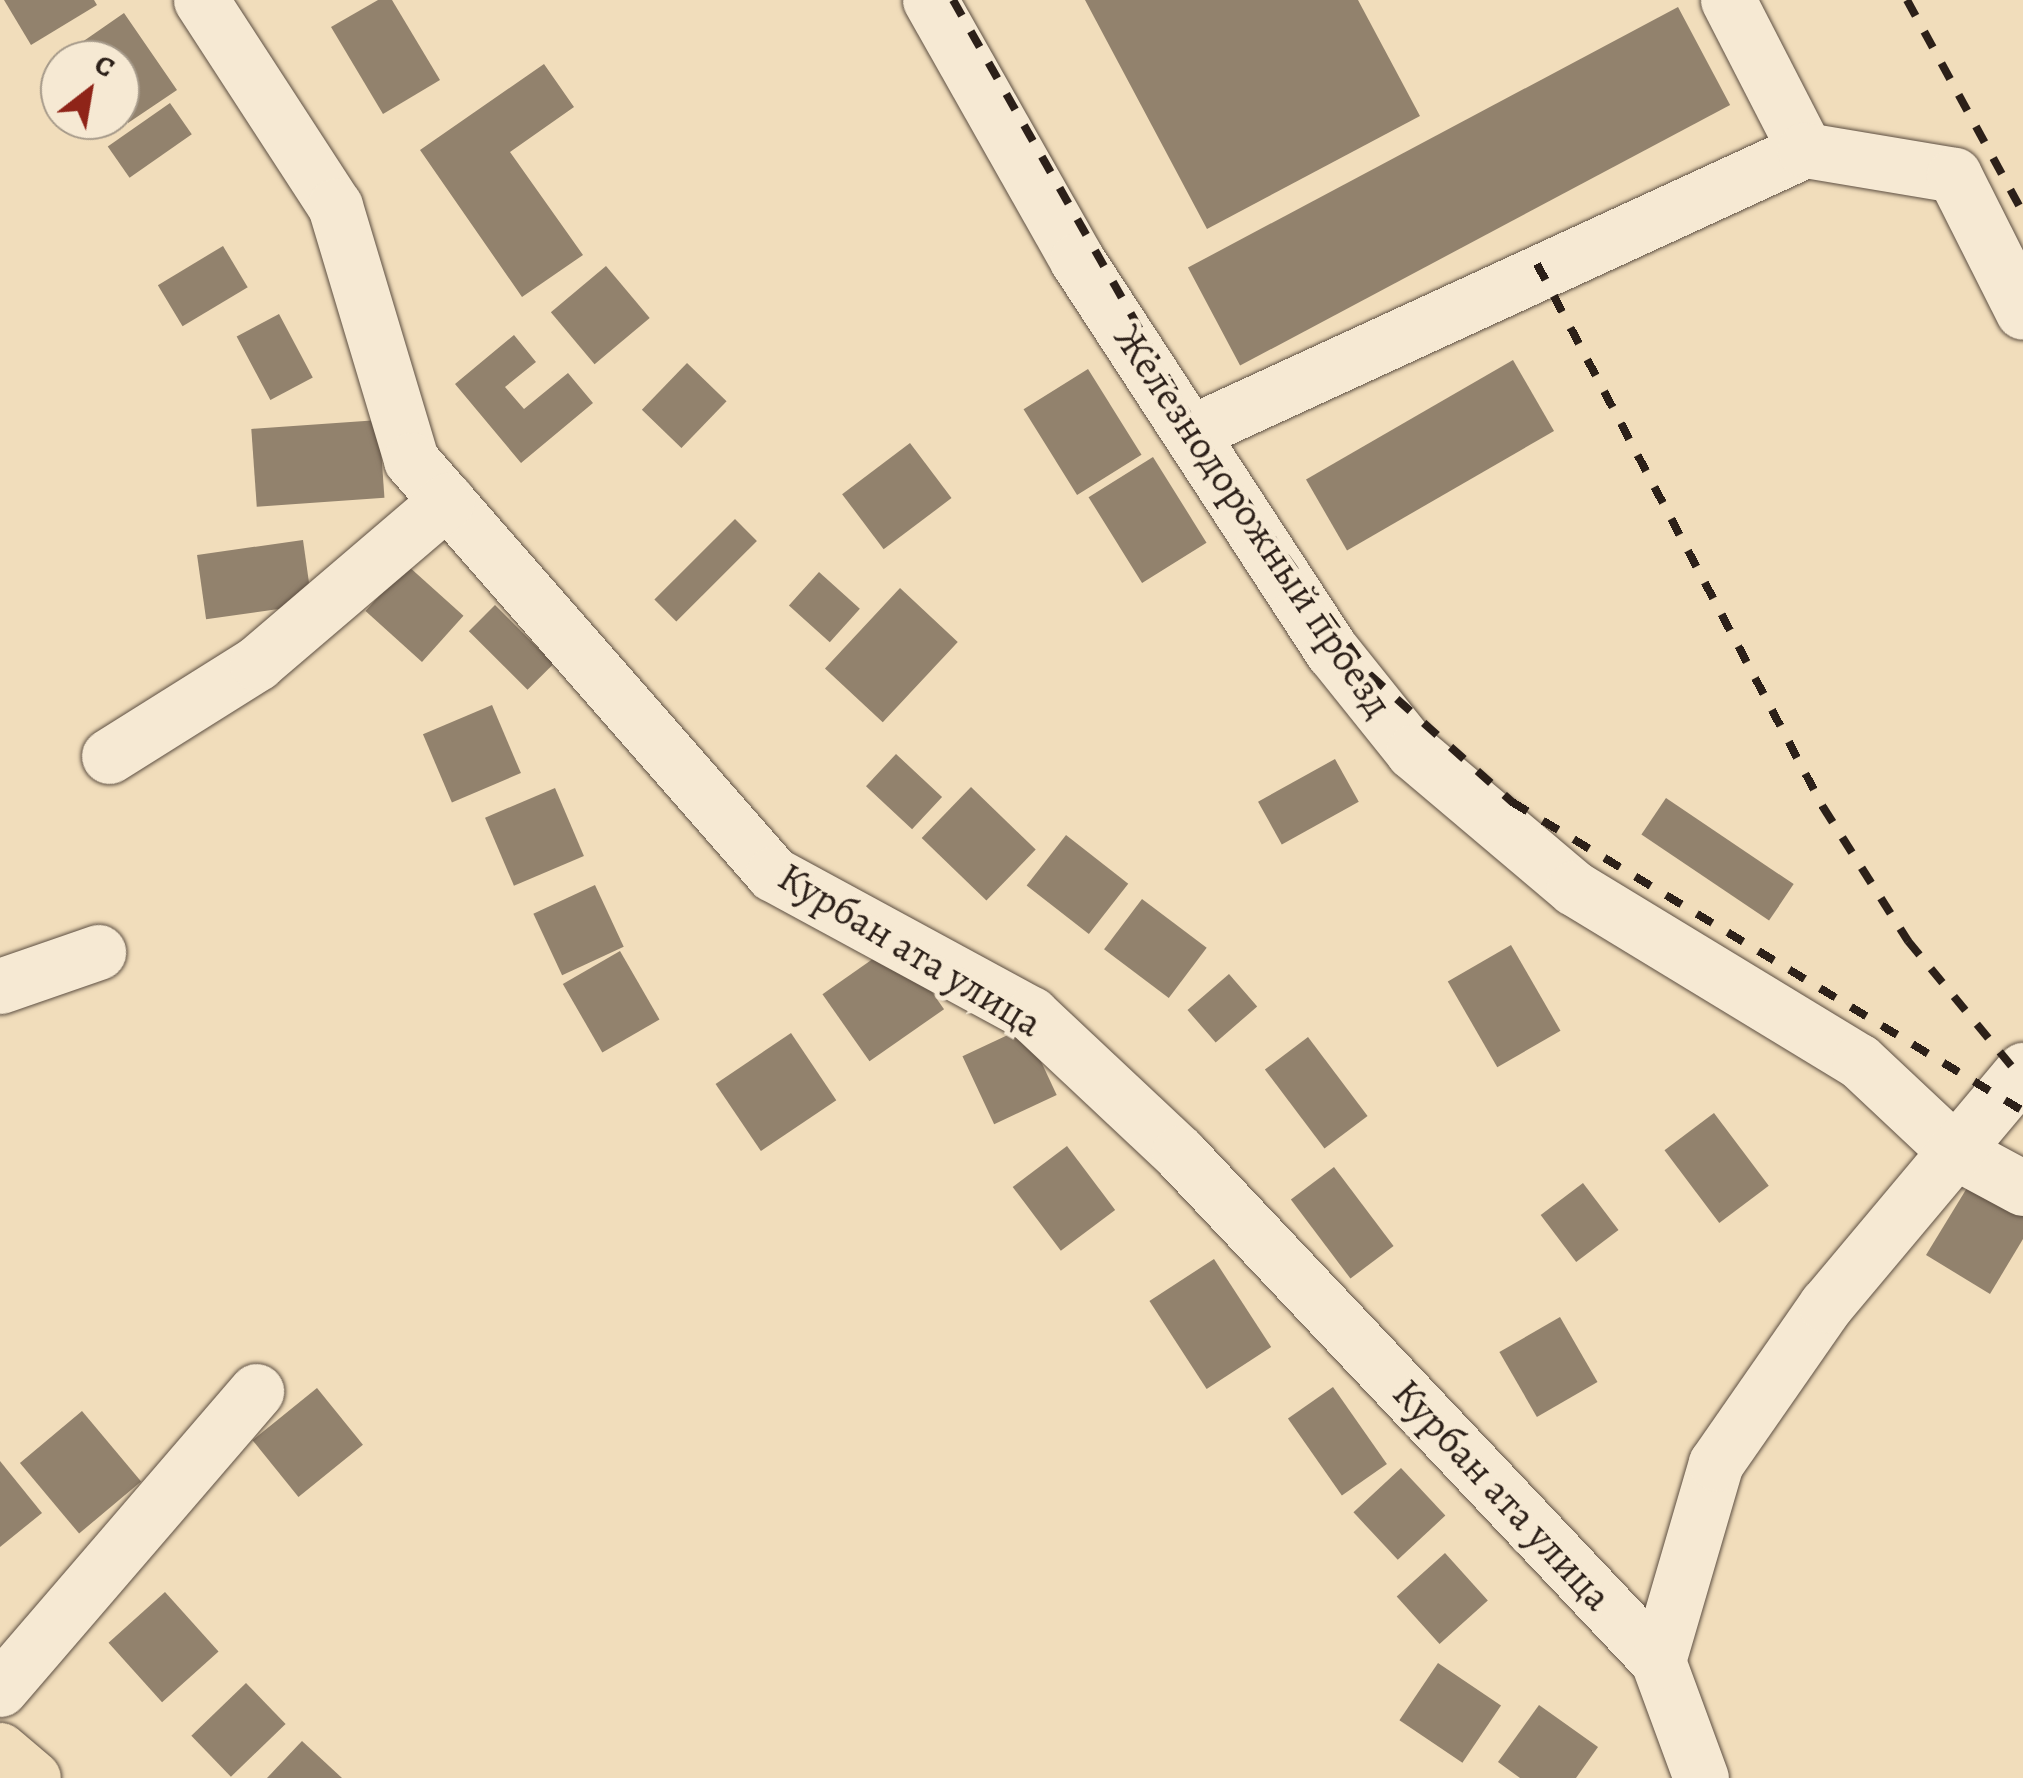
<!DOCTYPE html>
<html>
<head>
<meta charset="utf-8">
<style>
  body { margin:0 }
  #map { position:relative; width:2023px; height:1778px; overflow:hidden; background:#f1ddbb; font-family:Alegreya,serif }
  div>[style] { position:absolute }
  .building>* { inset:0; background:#92826d; transform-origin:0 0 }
  .roads { filter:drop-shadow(0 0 2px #5d4f42) drop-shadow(0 0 2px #5d4f42) }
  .minor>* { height:55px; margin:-27.5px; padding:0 27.5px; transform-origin:27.5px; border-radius:27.5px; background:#f6e9d3 }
  .major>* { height:55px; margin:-27.5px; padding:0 27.5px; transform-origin:27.5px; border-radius:27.5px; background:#f1ddbb }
  .rail>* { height:8px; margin-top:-4px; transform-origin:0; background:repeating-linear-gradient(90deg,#2c2019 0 18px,transparent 0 36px) }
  span { translate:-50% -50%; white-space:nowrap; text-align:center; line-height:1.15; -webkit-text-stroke:10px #f6e9d3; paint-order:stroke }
  .street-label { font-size:40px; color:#2c2019 }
  .north { position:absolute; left:40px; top:40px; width:100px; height:100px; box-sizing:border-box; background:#f6e9d3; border:2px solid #a59989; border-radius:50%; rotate:31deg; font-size:28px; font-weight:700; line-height:40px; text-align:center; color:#2c2019 }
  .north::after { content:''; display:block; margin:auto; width:35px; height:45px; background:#8f2418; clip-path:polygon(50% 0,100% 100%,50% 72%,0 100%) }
</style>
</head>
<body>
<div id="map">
  <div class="building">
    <i style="clip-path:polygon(4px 0,94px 0,97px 5px,31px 45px)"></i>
    <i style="clip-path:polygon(378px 0,392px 0,440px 80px,383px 114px,331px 27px)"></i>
    <i style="clip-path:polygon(1085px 0,1358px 0,1420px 116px,1207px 229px)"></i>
    <i style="left:1678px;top:7px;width:111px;height:555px;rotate:62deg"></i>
    <i style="clip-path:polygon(124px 13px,177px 90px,128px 123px,120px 60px,84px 60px,75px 47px)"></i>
    <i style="clip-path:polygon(544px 64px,574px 107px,510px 152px,583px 255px,522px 297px,420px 150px)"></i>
    <i style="left:170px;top:103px;width:38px;height:76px;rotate:55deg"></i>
    <i style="left:223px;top:246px;width:48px;height:76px;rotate:59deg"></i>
    <i style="left:606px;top:266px;width:68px;height:72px;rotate:50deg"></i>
    <i style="left:279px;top:314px;width:72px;height:48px;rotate:62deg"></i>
    <i style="clip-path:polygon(514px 335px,536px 362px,505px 387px,524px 409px,568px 373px,593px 403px,521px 463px,455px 384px)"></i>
    <i style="left:1513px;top:360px;width:82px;height:239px;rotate:60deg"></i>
    <i style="left:687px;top:363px;width:55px;height:65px;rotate:44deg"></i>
    <i style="left:1088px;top:369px;width:101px;height:76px;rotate:58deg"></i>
    <i style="left:379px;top:420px;width:78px;height:128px;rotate:86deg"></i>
    <i style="left:910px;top:443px;width:69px;height:85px;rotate:53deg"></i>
    <i style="left:1153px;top:457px;width:101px;height:76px;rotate:58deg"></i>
    <i style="left:735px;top:519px;width:31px;height:114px;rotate:45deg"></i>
    <i style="left:303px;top:540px;width:65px;height:107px;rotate:82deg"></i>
    <i style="left:407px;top:565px;width:76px;height:62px;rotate:42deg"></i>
    <i style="left:819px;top:572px;width:55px;height:45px;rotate:42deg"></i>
    <i style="left:900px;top:588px;width:79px;height:110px;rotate:43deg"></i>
    <i style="left:495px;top:605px;width:83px;height:37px;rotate:45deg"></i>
    <i style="left:492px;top:705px;width:74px;height:75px;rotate:67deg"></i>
    <i style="left:896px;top:754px;width:63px;height:44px;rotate:43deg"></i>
    <i style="left:1335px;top:759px;width:49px;height:88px;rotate:61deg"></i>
    <i style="left:971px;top:787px;width:90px;height:71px;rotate:44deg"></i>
    <i style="left:555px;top:788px;width:74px;height:76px;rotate:67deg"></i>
    <i style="left:1666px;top:798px;width:154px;height:44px;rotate:34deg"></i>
    <i style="left:1066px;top:835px;width:79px;height:64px;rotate:38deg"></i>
    <i style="left:595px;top:885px;width:68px;height:68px;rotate:65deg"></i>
    <i style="left:1142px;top:899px;width:81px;height:63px;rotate:37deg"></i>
    <i style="left:897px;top:942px;width:82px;height:91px;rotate:55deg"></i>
    <i style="left:1511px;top:945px;width:99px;height:73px;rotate:60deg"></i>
    <i style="left:620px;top:951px;width:79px;height:66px;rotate:60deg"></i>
    <i style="left:1229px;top:974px;width:43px;height:55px;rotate:49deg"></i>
    <i style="left:1025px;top:1027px;width:75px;height:69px;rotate:65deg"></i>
    <i style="left:791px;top:1033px;width:81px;height:91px;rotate:56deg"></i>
    <i style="left:1308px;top:1037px;width:99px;height:54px;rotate:53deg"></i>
    <i style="left:1714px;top:1113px;width:91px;height:62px;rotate:53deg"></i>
    <i style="left:1067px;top:1146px;width:80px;height:68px;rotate:53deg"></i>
    <i style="left:1334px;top:1167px;width:99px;height:54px;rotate:53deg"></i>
    <i style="left:1583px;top:1183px;width:59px;height:53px;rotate:53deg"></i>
    <i style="clip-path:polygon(1970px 1183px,2023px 1215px,2023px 1239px,1990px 1294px,1926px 1255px)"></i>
    <i style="left:1214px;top:1259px;width:105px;height:77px;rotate:57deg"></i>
    <i style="left:1560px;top:1317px;width:75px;height:70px;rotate:60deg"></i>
    <i style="left:1333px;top:1387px;width:94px;height:55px;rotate:55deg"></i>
    <i style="left:317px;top:1388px;width:73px;height:83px;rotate:51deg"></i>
    <i style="left:82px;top:1411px;width:92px;height:81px;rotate:50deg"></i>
    <i style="clip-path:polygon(0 1461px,42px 1513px,0 1547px)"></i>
    <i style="left:1401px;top:1468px;width:65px;height:65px;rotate:47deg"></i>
    <i style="left:1445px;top:1553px;width:64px;height:65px;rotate:48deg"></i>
    <i style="left:165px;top:1592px;width:80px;height:76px;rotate:48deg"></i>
    <i style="left:1438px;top:1663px;width:76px;height:69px;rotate:34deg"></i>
    <i style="left:246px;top:1683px;width:57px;height:76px;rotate:46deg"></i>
    <i style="clip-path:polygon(1539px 1705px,1598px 1747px,1576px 1778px,1520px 1778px,1498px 1762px)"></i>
    <i style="clip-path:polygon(302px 1741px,342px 1778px,267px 1778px)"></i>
  </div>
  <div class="roads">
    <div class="minor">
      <i style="left:201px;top:0;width:246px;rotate:57deg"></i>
      <i style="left:335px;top:206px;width:265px;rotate:73.3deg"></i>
      <i style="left:411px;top:460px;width:550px;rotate:48.83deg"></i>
      <i style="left:773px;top:874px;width:294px;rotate:28.5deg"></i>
      <i style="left:1031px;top:1014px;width:203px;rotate:43.2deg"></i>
      <i style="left:1179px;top:1153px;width:698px;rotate:46.68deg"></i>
      <i style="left:930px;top:0;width:299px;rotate:60.5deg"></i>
      <i style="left:1077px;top:260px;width:468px;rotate:56.9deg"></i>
      <i style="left:1333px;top:652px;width:128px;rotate:51.3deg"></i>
      <i style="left:1413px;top:752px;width:211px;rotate:40.2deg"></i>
      <i style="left:1574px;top:888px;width:333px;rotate:31.3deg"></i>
      <i style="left:1859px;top:1061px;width:133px;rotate:43.2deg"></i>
      <i style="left:1956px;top:1152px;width:76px;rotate:28.2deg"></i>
      <i style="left:1728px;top:0;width:169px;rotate:62.8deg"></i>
      <i style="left:1190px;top:433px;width:677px;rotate:-24.71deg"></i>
      <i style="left:1805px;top:150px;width:151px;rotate:9.5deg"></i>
      <i style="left:1954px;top:175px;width:153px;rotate:63.3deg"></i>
      <i style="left:109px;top:756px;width:175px;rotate:-32.1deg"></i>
      <i style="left:257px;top:663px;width:250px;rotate:-40.5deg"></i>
      <i style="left:0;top:986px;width:104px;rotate:-19.1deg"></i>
      <i style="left:0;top:1689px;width:393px;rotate:-49.3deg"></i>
      <i style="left:1701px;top:1778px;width:125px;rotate:-110.2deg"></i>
      <i style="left:1658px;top:1661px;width:206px;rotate:-73.7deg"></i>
      <i style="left:1716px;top:1463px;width:193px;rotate:-55.2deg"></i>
      <i style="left:1826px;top:1305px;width:307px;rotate:-50deg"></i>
    </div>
    <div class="major">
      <i style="left:0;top:1750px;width:43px;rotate:40.3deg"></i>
    </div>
  </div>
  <div class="rail">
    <i style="left:953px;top:0;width:505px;rotate:60.44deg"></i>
    <i style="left:1202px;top:439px;width:290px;rotate:54.6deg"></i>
    <i style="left:1370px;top:675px;width:191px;rotate:41.8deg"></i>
    <i style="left:1512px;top:802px;width:597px;rotate:31.16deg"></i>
    <i style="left:1907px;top:0;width:243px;rotate:61.4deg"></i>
    <i style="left:1537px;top:264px;width:614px;rotate:62.22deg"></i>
    <i style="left:1823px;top:807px;width:159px;rotate:57.6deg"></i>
    <i style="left:1908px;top:941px;width:180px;rotate:50.4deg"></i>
  </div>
  <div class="street-label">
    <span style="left:1253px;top:521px;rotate:56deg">Железнодорожный проезд</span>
    <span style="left:910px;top:950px;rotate:31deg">Курбан ата улица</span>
    <span style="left:1502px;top:1495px;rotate:47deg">Курбан ата улица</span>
  </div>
  <div class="north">С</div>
</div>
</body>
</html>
